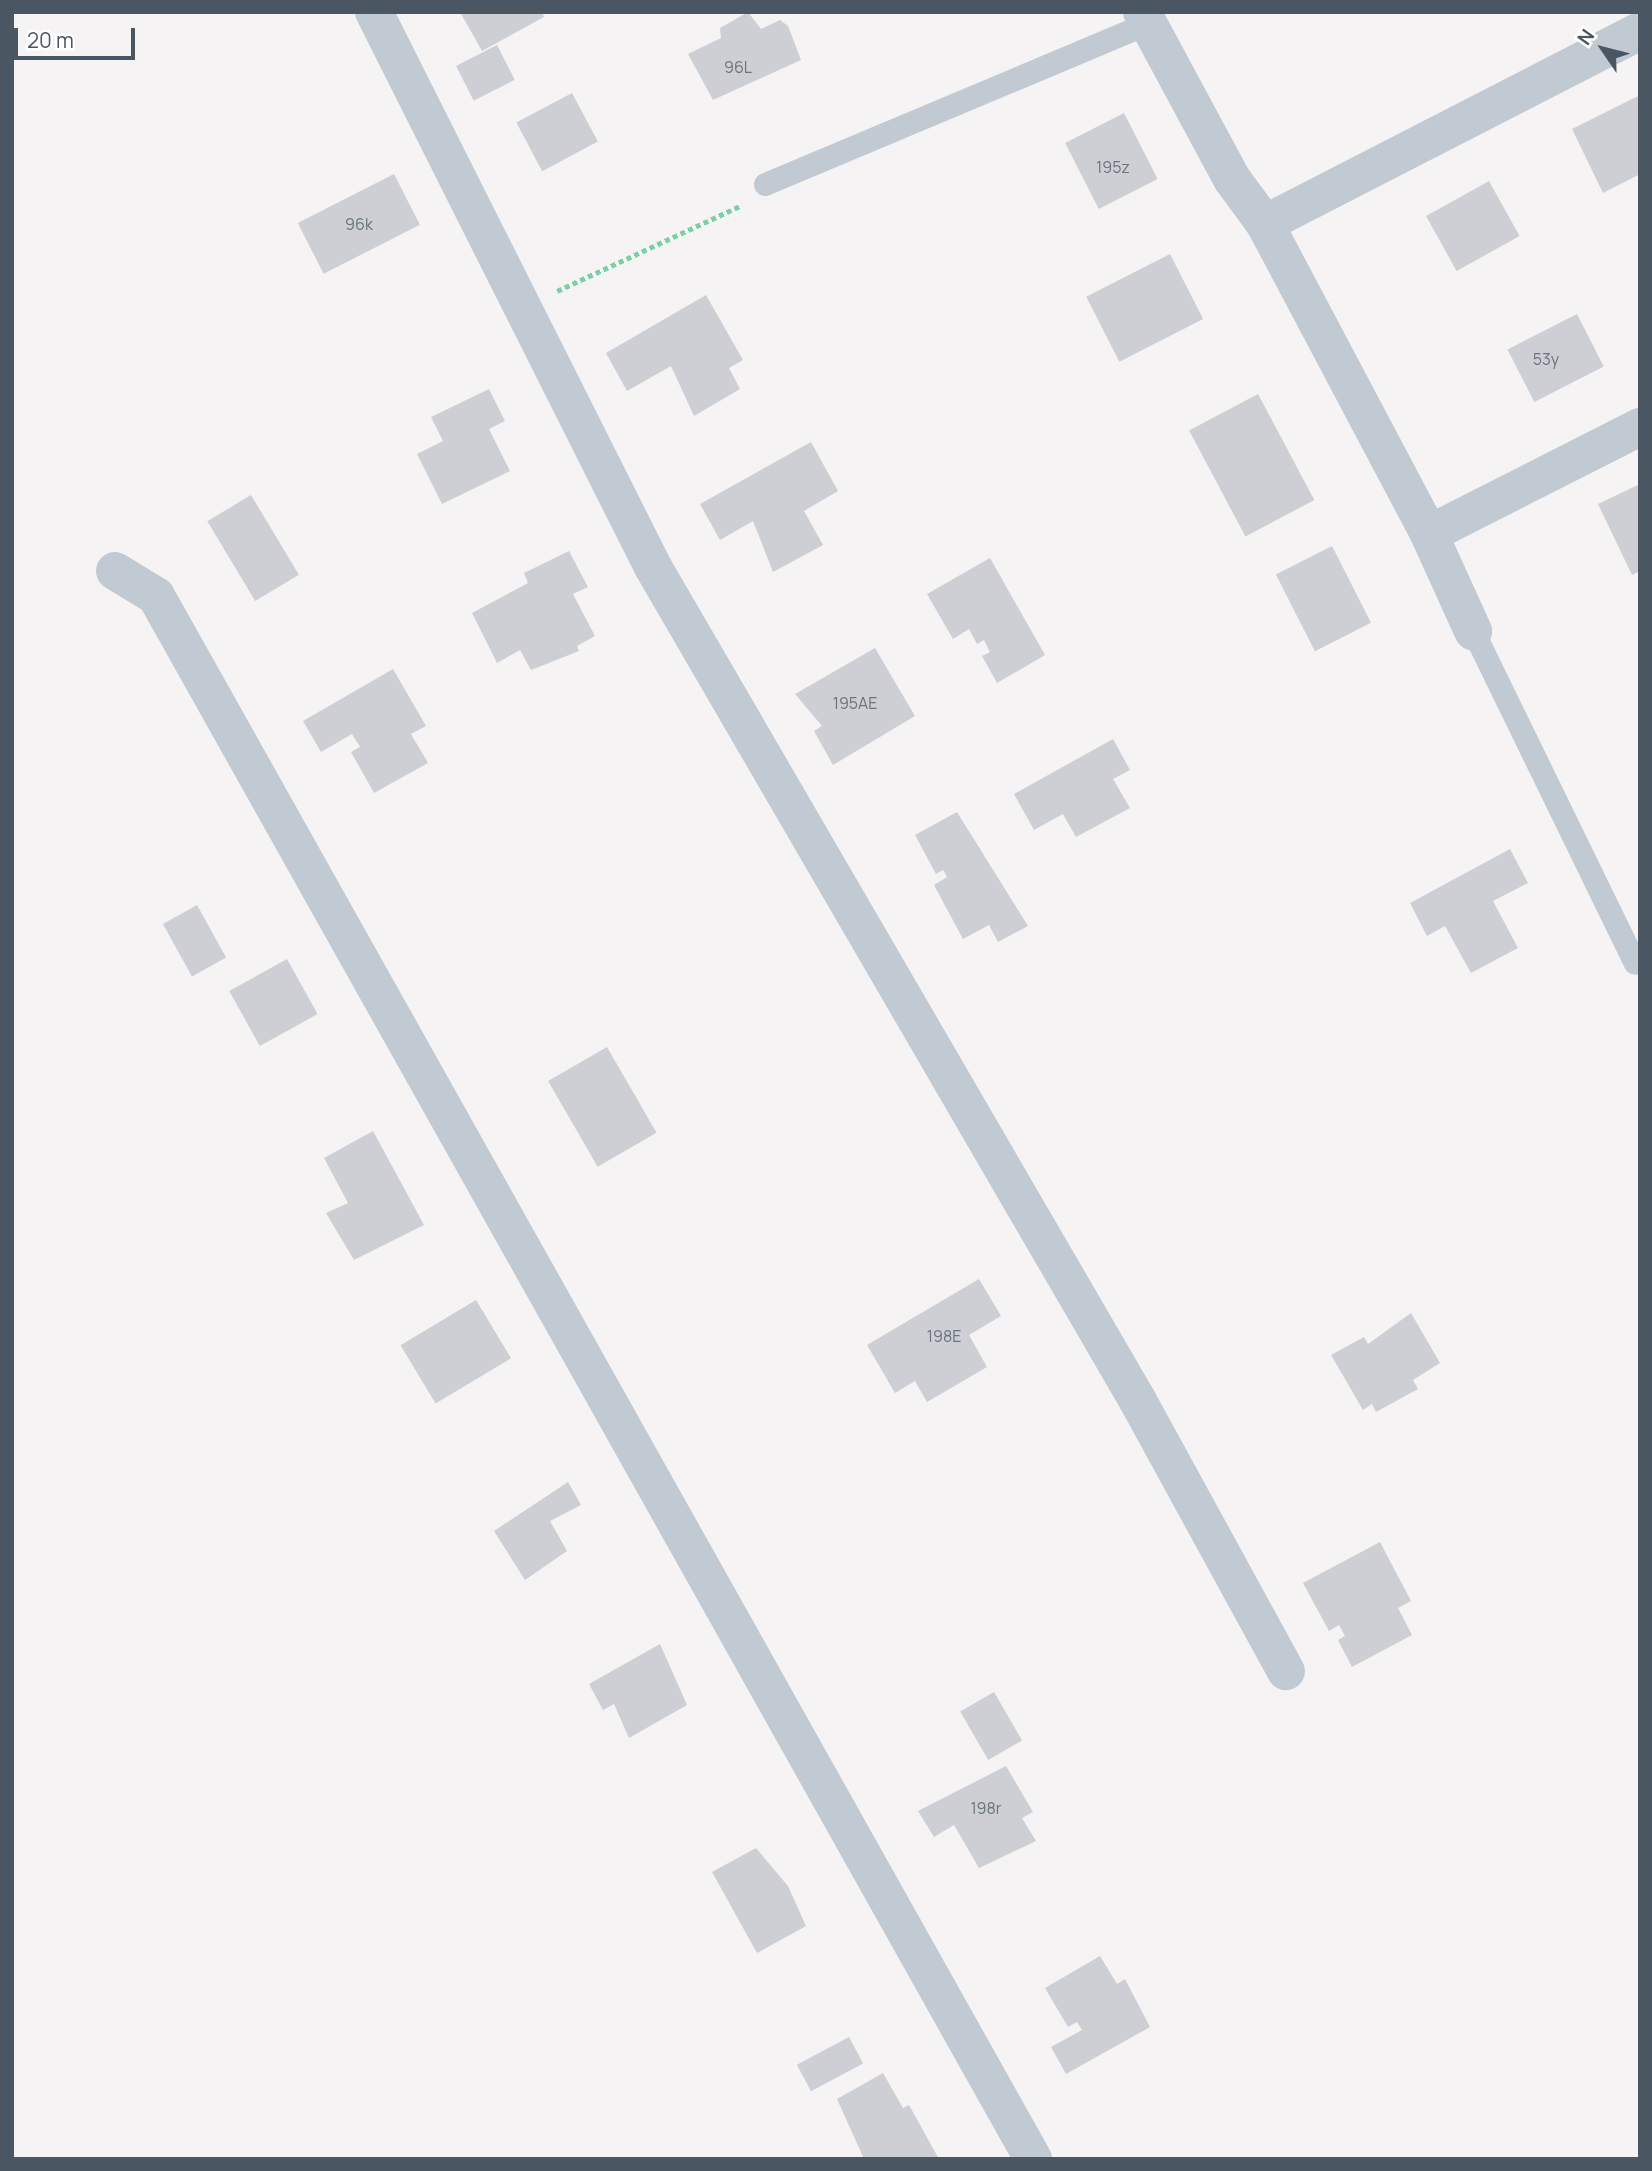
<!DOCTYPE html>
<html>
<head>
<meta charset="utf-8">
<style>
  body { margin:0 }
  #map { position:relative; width:1652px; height:2171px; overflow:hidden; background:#f5f3f3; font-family:Manrope,sans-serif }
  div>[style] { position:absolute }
  .building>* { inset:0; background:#cdcfd5; transform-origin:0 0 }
  .path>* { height:4.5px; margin-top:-2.25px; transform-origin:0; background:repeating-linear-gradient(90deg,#7ad0a6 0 5px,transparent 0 8.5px) }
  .service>* { height:23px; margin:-11.5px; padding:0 11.5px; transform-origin:11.5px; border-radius:11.5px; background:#c1cad2 }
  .minor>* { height:38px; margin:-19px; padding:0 19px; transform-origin:19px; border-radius:19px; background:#c1cad2 }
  span { translate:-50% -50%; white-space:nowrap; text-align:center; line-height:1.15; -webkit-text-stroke:5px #fff; paint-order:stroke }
  .number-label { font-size:16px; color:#6b747e }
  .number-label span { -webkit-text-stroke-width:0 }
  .frame { position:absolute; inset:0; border:14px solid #4a5661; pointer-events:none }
  .north { position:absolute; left:1568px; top:14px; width:70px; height:70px; -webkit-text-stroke:5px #fff; paint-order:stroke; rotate:305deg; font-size:19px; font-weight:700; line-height:28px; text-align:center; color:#4a5661 }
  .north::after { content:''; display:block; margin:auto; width:24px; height:32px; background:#4a5661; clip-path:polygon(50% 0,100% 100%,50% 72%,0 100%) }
  .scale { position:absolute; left:14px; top:28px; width:121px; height:32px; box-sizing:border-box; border:4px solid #4a5661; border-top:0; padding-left:9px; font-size:21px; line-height:24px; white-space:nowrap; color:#4a5661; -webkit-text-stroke:5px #fff; paint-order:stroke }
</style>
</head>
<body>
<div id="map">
  <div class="building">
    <i style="clip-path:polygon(460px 12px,542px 12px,544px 17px,482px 51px)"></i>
    <i style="clip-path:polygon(748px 12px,761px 29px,780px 20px,788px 26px,801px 60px,713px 100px,688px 54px,721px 38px,720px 28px)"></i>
    <i style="left:497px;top:45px;width:39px;height:46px;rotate:63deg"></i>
    <i style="left:572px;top:93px;width:55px;height:63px;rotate:62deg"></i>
    <i style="clip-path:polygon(1640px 95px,1640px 174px,1603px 193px,1572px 129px)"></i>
    <i style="left:1124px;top:113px;width:74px;height:66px;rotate:63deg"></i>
    <i style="left:394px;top:174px;width:57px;height:108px;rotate:63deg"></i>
    <i style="left:1489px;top:181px;width:63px;height:72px;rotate:61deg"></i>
    <i style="left:1170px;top:254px;width:73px;height:94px;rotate:63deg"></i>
    <i style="clip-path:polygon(706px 295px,743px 360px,729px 368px,740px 389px,694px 416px,671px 366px,627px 391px,606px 353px)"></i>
    <i style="left:1577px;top:314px;width:59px;height:78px;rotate:63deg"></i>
    <i style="clip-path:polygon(489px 389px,505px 421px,489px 429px,510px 471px,442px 504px,417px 454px,443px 441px,431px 417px)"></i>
    <i style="left:1258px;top:394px;width:120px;height:78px;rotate:62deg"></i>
    <i style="clip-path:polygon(811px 442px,838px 491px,804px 511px,823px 545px,773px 572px,753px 521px,720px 540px,700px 504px)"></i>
    <i style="clip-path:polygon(1640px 484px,1640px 571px,1632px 575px,1598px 504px)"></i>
    <i style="left:251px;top:495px;width:93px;height:51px;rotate:59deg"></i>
    <i style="left:1332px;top:546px;width:86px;height:63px;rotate:63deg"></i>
    <i style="clip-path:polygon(569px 551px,588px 587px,573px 594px,595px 636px,577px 646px,579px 651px,531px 670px,520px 650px,497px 663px,472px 613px,528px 583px,524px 573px)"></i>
    <i style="clip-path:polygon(990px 558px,1045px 655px,997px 683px,982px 656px,990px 652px,984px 640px,977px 644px,969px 629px,953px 639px,927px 594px)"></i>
    <i style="clip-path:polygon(875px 648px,915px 716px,833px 765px,814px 731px,822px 726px,795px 694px)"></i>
    <i style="clip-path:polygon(393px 669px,426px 726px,411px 734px,428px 763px,374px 793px,351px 752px,360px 747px,352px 734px,321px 752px,303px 721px)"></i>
    <i style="clip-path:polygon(1113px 739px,1130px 770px,1113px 779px,1130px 808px,1076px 837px,1063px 814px,1034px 830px,1014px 794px)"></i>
    <i style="clip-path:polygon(957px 812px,1028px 926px,998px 942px,989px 925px,963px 939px,934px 885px,947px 877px,943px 870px,936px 874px,915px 835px)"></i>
    <i style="clip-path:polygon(1510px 849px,1528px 883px,1493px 901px,1518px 948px,1471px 973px,1445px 926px,1427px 936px,1410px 903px)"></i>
    <i style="left:197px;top:905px;width:60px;height:39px;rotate:61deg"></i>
    <i style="left:287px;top:959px;width:63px;height:66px;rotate:61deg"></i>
    <i style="left:607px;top:1047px;width:99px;height:68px;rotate:60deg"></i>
    <i style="clip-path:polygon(373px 1131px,424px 1225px,354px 1260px,326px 1213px,348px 1203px,324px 1158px)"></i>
    <i style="clip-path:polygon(979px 1279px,1001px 1316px,969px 1335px,987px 1367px,927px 1402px,915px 1381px,895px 1393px,867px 1345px)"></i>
    <i style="left:476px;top:1300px;width:68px;height:88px;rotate:59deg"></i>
    <i style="clip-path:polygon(1411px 1313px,1440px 1363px,1413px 1380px,1418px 1389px,1376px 1412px,1372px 1404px,1363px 1410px,1331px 1355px,1364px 1337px,1368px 1344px)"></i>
    <i style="clip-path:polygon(568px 1482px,581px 1505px,550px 1521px,567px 1551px,525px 1580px,494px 1531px)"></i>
    <i style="clip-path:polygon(1380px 1542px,1411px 1601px,1398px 1608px,1412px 1635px,1352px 1667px,1338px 1640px,1345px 1636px,1339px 1625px,1329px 1631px,1303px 1583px)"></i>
    <i style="clip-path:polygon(660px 1644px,687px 1705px,629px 1738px,614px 1704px,603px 1710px,589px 1684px)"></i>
    <i style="left:994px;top:1692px;width:56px;height:39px;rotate:60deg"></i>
    <i style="clip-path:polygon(1006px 1766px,1033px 1812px,1022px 1818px,1036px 1841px,979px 1868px,954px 1825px,934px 1837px,918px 1811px)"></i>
    <i style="clip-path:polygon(756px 1848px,788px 1886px,806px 1926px,757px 1953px,712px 1872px)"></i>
    <i style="clip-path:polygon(1100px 1956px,1117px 1984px,1125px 1979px,1150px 2027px,1066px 2074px,1051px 2047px,1082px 2030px,1077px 2022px,1068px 2027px,1045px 1988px)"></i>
    <i style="left:849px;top:2037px;width:30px;height:59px;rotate:62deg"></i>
    <i style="clip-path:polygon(883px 2073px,903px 2108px,909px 2105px,939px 2159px,864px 2159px,837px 2099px)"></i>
  </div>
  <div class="path">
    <i style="left:557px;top:291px;width:204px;rotate:-24.9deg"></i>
  </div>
  <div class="service">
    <i style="left:765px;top:184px;width:415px;rotate:-22.8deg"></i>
    <i style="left:1473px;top:631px;width:369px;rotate:64deg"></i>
  </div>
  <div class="minor">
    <i style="left:374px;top:12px;width:621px;rotate:63.31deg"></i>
    <i style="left:653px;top:567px;width:965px;rotate:59.82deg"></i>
    <i style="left:1138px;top:1401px;width:308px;rotate:61.3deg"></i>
    <i style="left:1142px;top:12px;width:190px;rotate:61.7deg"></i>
    <i style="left:1232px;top:179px;width:56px;rotate:53.7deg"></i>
    <i style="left:1640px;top:31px;width:422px;rotate:152.8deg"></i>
    <i style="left:1265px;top:224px;width:351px;rotate:62.1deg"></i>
    <i style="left:1429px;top:534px;width:237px;rotate:-26.9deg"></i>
    <i style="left:1429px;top:534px;width:107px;rotate:65.6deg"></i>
    <i style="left:115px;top:571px;width:48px;rotate:31.4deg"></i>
    <i style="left:156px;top:596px;width:1792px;rotate:60.7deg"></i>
  </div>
  <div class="number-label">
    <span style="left:738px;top:67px">96L</span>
    <span style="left:1113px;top:167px">195z</span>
    <span style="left:359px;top:224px">96k</span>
    <span style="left:1546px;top:359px">53y</span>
    <span style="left:855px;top:703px">195AE</span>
    <span style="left:944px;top:1336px">198E</span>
    <span style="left:986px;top:1808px">198r</span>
  </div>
  <div class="frame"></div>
  <div class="north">N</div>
  <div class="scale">20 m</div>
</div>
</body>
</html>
